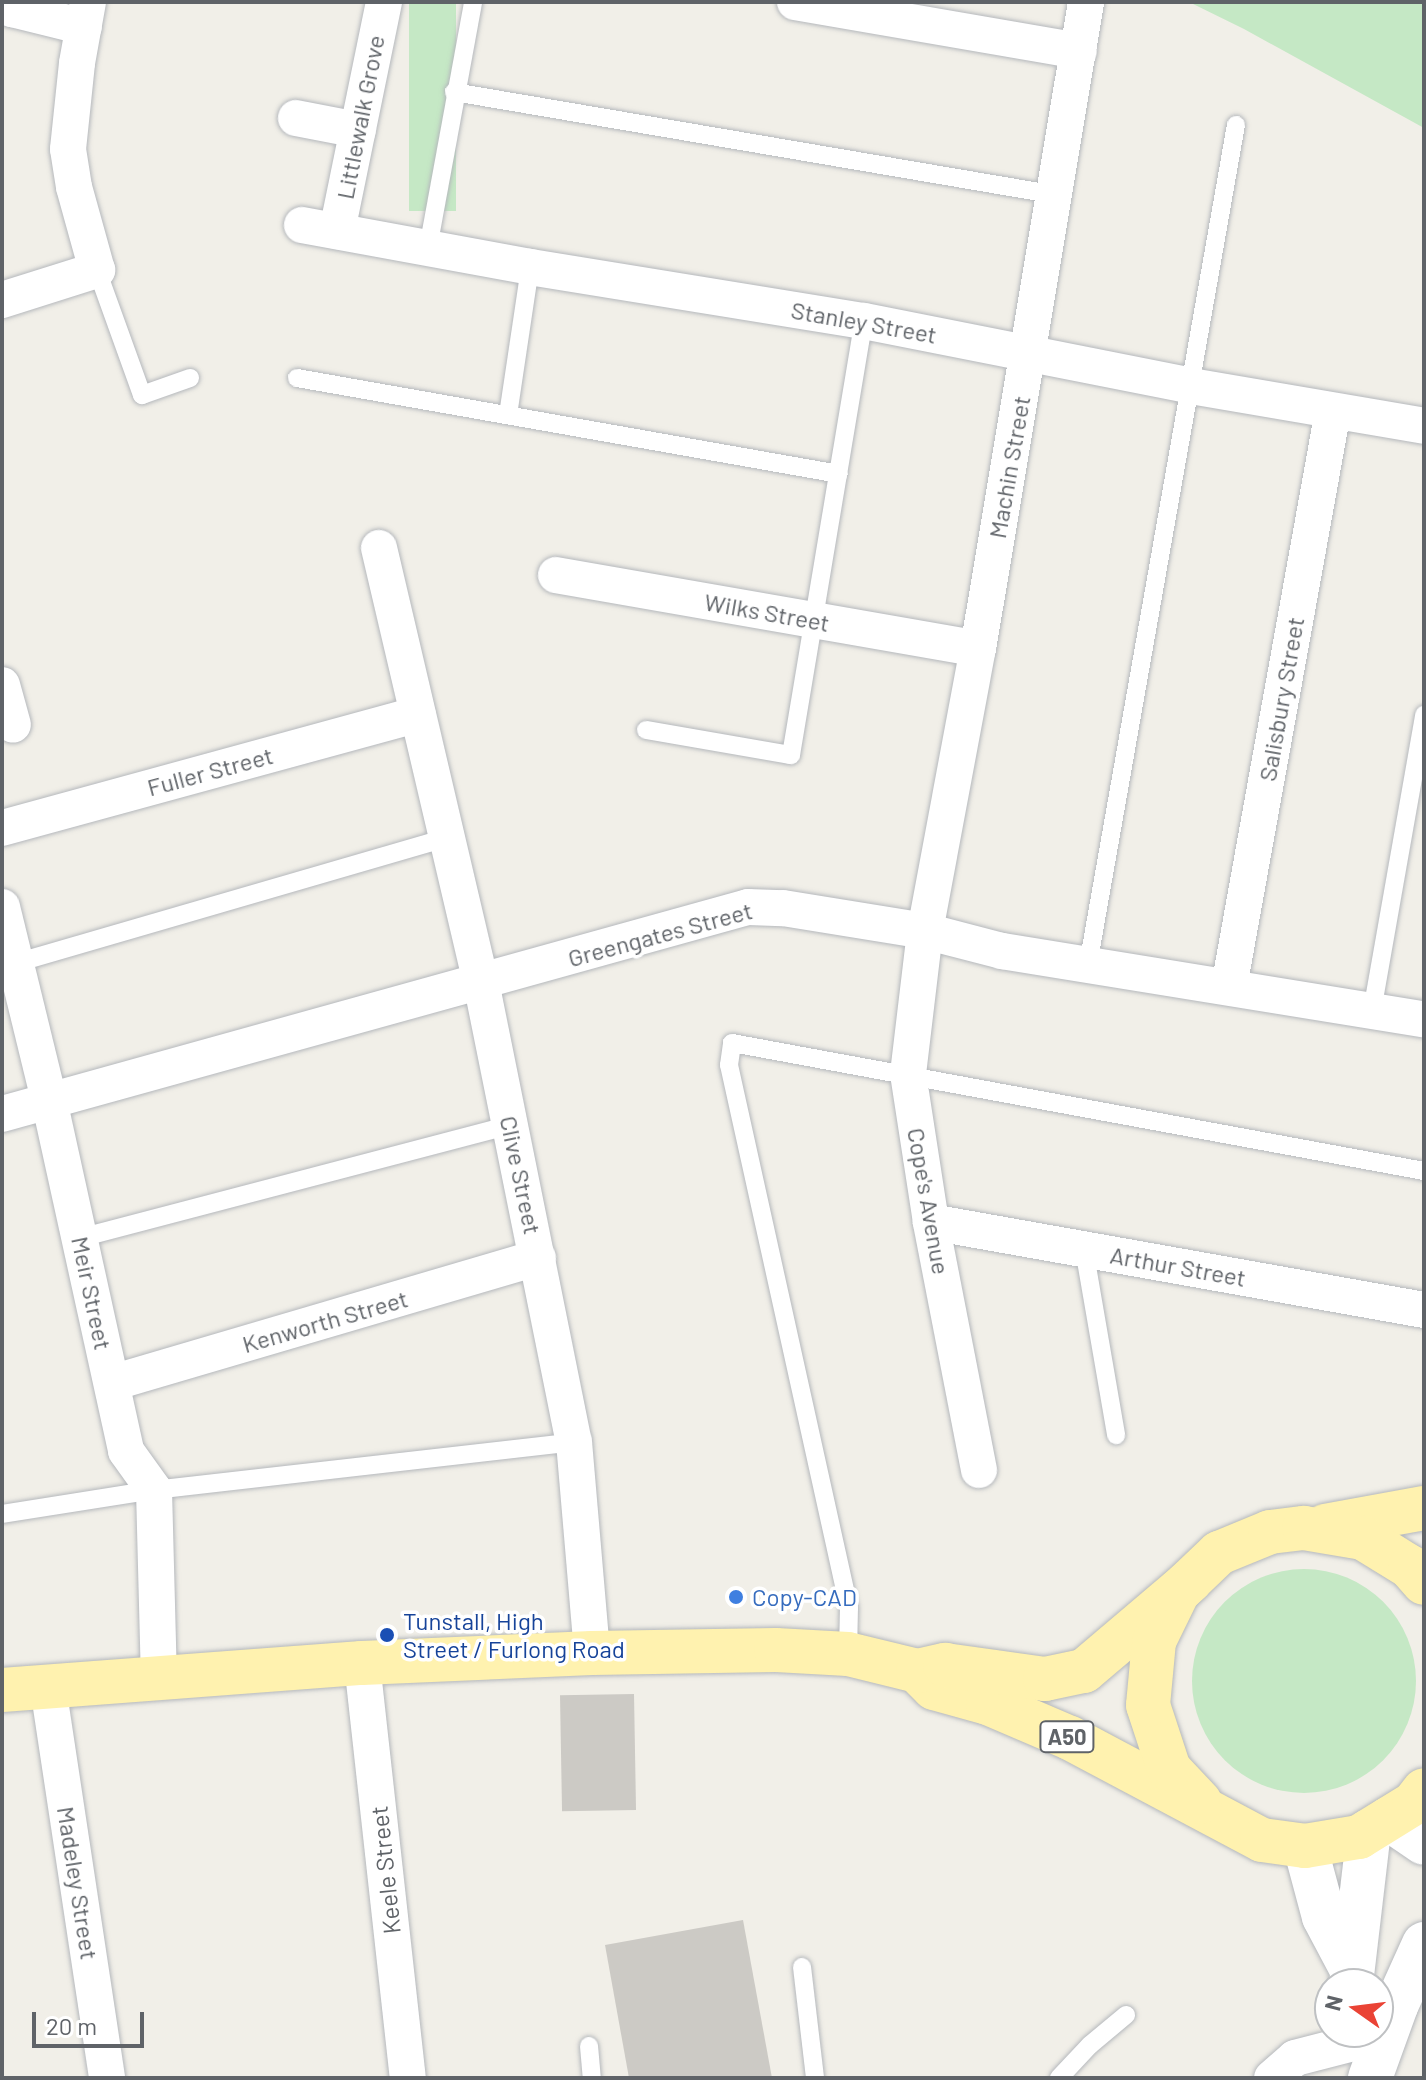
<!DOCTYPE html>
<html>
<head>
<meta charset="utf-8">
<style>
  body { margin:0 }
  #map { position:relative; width:1426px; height:2080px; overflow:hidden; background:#f1efe8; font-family:Barlow,sans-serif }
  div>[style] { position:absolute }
  .green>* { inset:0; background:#c5e8c5; transform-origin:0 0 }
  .round { border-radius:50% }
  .building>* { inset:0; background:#cccac5; transform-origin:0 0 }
  .roads { filter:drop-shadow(0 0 2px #b5b8bc) drop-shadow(0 0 2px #b5b8bc) }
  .service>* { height:18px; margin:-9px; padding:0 9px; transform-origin:9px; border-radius:9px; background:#fff }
  .minor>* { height:36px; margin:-18px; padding:0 18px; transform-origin:18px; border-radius:18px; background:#fff }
  .tertiary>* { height:44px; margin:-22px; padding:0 22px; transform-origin:22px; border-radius:22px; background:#fff }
  .primary>* { height:44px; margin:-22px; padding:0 22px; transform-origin:22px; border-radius:22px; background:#fff2af }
  .dots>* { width:22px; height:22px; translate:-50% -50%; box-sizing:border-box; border:4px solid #fff; border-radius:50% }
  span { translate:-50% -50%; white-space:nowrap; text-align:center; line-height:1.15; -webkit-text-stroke:7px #fff; paint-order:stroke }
  .shield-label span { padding:2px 6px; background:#fff; border:2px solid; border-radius:6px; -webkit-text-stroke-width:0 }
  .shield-label { font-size:22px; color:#5f6368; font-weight:700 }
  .street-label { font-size:24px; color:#5f6368 }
  .shop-label { font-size:24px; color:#366cbe }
  .left { translate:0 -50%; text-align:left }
  .transit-label { font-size:24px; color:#164399 }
  .frame { position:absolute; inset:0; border:4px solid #5f6368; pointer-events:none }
  .north { position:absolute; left:1314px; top:1968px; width:80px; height:80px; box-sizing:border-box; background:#fff; border:2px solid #bfc1c3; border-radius:50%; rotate:284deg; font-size:22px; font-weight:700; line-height:32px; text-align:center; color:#5f6368 }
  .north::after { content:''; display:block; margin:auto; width:28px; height:36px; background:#ea4335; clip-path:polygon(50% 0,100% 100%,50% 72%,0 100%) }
  .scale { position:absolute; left:32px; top:2012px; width:112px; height:36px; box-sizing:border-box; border:4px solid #5f6368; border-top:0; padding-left:10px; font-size:24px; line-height:28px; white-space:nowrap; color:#5f6368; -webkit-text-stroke:6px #fff; paint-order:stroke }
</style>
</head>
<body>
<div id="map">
  <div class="green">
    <i style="left:409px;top:2px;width:47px;height:209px"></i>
    <i style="clip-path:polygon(1189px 2px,1424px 2px,1424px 128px,1244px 29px)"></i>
    <i class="round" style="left:1192px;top:1569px;width:224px;height:224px"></i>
  </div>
  <div class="building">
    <i style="left:634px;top:1694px;width:116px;height:74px;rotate:89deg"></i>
    <i style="clip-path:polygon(743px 1920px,772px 2078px,629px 2078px,605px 1945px)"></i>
  </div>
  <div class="roads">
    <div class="service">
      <i style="left:454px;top:92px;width:606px;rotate:9.7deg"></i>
      <i style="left:428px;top:248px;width:250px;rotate:-79.6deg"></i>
      <i style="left:97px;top:270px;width:133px;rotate:70.2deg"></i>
      <i style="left:142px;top:395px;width:51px;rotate:-19.5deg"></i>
      <i style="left:297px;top:378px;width:550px;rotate:10.04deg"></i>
      <i style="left:508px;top:415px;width:150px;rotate:-81.5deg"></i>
      <i style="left:646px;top:730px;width:147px;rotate:9.8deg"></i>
      <i style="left:791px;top:755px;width:440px;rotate:-80.5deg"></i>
      <i style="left:16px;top:963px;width:449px;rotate:-16.2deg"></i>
      <i style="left:1088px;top:965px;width:853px;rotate:-80.01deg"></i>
      <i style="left:1372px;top:1011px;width:301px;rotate:-80deg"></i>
      <i style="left:80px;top:1238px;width:445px;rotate:-14.7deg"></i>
      <i style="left:1084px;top:1249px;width:189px;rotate:80.2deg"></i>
      <i style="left:2px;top:1514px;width:154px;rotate:-9deg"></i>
      <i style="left:154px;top:1490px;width:423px;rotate:-6.5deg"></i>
      <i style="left:848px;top:1654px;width:46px;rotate:-88.8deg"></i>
      <i style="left:849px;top:1608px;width:556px;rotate:-102.46deg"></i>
      <i style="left:729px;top:1065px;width:22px;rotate:-82deg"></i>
      <i style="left:732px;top:1043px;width:704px;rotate:10.48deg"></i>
      <i style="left:802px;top:1967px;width:112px;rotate:83.3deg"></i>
      <i style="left:589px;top:2046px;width:32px;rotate:85deg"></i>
      <i style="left:1059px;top:2078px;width:45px;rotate:-46.8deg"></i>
      <i style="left:1090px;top:2045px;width:47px;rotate:-39.8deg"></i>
    </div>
    <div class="minor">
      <i style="left:7px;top:2px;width:9px;rotate:54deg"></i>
      <i style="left:12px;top:9px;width:74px;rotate:14deg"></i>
      <i style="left:795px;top:2px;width:288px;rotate:9.8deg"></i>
      <i style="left:296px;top:118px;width:63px;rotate:11deg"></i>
      <i style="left:302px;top:225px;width:232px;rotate:10.4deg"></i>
      <i style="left:530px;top:267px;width:338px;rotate:9.2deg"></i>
      <i style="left:864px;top:321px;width:333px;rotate:11.2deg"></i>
      <i style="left:1191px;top:386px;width:236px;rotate:9.7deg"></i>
      <i style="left:337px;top:231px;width:234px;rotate:-78.4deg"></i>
      <i style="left:2px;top:300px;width:100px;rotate:-17.5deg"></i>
      <i style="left:97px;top:270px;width:86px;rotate:-105.5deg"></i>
      <i style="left:74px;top:187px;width:38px;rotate:-99deg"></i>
      <i style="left:68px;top:149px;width:86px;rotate:-84deg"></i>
      <i style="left:77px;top:63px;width:62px;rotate:-79.8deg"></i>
      <i style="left:379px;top:548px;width:446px;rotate:76.8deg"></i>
      <i style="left:481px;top:982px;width:469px;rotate:78.6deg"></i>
      <i style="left:574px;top:1442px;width:212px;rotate:85.1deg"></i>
      <i style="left:556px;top:575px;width:428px;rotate:9.9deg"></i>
      <i style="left:2px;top:685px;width:41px;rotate:74.6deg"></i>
      <i style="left:2px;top:828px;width:431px;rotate:-15.3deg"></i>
      <i style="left:2px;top:907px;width:199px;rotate:76.3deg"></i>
      <i style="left:49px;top:1100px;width:359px;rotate:77.6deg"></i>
      <i style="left:126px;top:1451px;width:48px;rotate:54.3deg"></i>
      <i style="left:154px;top:1490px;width:186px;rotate:88.5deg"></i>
      <i style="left:1229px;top:987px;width:585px;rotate:-79.77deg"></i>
      <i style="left:2px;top:1114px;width:774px;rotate:-15.51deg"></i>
      <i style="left:748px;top:907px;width:35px;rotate:2deg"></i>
      <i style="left:783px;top:908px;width:144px;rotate:9.2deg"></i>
      <i style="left:925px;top:931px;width:80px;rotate:14.6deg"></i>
      <i style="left:1002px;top:951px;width:427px;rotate:9.2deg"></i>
      <i style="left:931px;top:1222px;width:501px;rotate:10.12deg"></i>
      <i style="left:112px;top:1383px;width:444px;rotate:-16.4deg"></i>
      <i style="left:979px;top:1470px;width:253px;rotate:-101deg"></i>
      <i style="left:931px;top:1222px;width:150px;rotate:-98.8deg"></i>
      <i style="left:908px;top:1074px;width:144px;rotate:-83.2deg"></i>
      <i style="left:925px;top:931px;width:287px;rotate:-79.4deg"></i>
      <i style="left:978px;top:649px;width:656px;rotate:-80.52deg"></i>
      <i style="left:362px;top:1663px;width:418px;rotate:83.7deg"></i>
      <i style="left:48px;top:1687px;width:395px;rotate:81.4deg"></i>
      <i style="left:1272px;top:2078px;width:30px;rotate:-41deg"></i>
      <i style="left:1295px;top:2058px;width:64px;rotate:-14.5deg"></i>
    </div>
    <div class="tertiary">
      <i style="left:1389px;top:1819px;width:42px;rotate:34.4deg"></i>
      <i style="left:1305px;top:1846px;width:73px;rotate:75deg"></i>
      <i style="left:1324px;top:1917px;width:58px;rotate:62.1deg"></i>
      <i style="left:1351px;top:1984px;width:154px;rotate:-83.3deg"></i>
      <i style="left:1370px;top:2078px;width:77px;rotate:-70.1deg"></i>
      <i style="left:1396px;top:2006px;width:68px;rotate:-65.7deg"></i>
    </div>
    <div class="primary">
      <i style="left:1325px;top:1526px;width:101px;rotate:-10.3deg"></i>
      <i style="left:922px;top:1676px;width:17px;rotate:45deg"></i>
      <i style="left:934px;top:1688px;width:56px;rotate:15.5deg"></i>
      <i style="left:988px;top:1703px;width:89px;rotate:23.1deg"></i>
      <i style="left:1070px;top:1738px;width:217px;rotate:28deg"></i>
      <i style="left:1262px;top:1840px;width:43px;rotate:7.9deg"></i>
      <i style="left:1305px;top:1846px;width:55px;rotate:-9.5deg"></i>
      <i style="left:1359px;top:1837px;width:65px;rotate:-31.7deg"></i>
      <i style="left:1414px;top:1803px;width:16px;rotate:-52deg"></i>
      <i style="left:2px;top:1690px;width:361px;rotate:-4.3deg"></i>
      <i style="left:362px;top:1663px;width:230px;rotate:-2.5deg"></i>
      <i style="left:592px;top:1653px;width:184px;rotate:-0.9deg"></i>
      <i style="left:776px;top:1650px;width:72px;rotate:3.2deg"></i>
      <i style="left:848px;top:1654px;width:72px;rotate:13.7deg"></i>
      <i style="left:918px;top:1671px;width:28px;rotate:-13deg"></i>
      <i style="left:945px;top:1665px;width:101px;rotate:8deg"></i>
      <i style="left:1045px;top:1679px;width:40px;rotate:-12deg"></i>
      <i style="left:1084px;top:1671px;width:139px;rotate:-40.3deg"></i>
      <i style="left:1200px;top:1802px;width:45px;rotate:-133.2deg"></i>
      <i style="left:1169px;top:1769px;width:67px;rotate:-108.2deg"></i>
      <i style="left:1148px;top:1705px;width:64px;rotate:-84.6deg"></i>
      <i style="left:1154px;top:1641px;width:55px;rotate:-63.9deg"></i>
      <i style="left:1178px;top:1592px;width:57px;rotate:-43.6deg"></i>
      <i style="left:1219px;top:1553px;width:55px;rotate:-22.4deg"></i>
      <i style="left:1270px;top:1532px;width:34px;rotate:-7deg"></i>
      <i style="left:1304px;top:1528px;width:60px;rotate:9.6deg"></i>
      <i style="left:1363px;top:1538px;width:55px;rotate:31.7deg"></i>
      <i style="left:1410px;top:1567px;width:21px;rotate:49deg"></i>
    </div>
  </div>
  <div class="dots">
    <i style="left:736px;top:1597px;background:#3f7fe0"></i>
    <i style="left:387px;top:1635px;background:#1a4fb4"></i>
  </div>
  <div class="shield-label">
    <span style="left:1067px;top:1737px">A50</span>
  </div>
  <div class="street-label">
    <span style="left:360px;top:117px;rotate:-79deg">Littlewalk Grove</span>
    <span style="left:864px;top:322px;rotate:10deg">Stanley Street</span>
    <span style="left:1009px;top:467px;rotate:-80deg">Machin Street</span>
    <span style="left:767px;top:612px;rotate:10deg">Wilks Street</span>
    <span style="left:1281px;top:699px;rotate:-80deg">Salisbury Street</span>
    <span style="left:210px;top:771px;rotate:-15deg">Fuller Street</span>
    <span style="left:660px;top:934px;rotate:-15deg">Greengates Street</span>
    <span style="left:521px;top:1175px;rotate:78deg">Clive Street</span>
    <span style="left:929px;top:1201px;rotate:80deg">Cope's Avenue</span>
    <span style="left:1178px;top:1266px;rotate:10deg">Arthur Street</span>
    <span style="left:92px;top:1293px;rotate:78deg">Meir Street</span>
    <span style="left:325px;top:1321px;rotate:-16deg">Kenworth Street</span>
    <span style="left:385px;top:1870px;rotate:-96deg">Keele Street</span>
    <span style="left:78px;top:1883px;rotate:81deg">Madeley Street</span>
  </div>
  <div class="shop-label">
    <span class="left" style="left:752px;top:1597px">Copy-CAD</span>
  </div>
  <div class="transit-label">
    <span class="left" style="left:403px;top:1635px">Tunstall, High<br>Street / Furlong Road</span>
  </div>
  <div class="frame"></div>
  <div class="north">N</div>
  <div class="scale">20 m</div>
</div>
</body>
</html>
